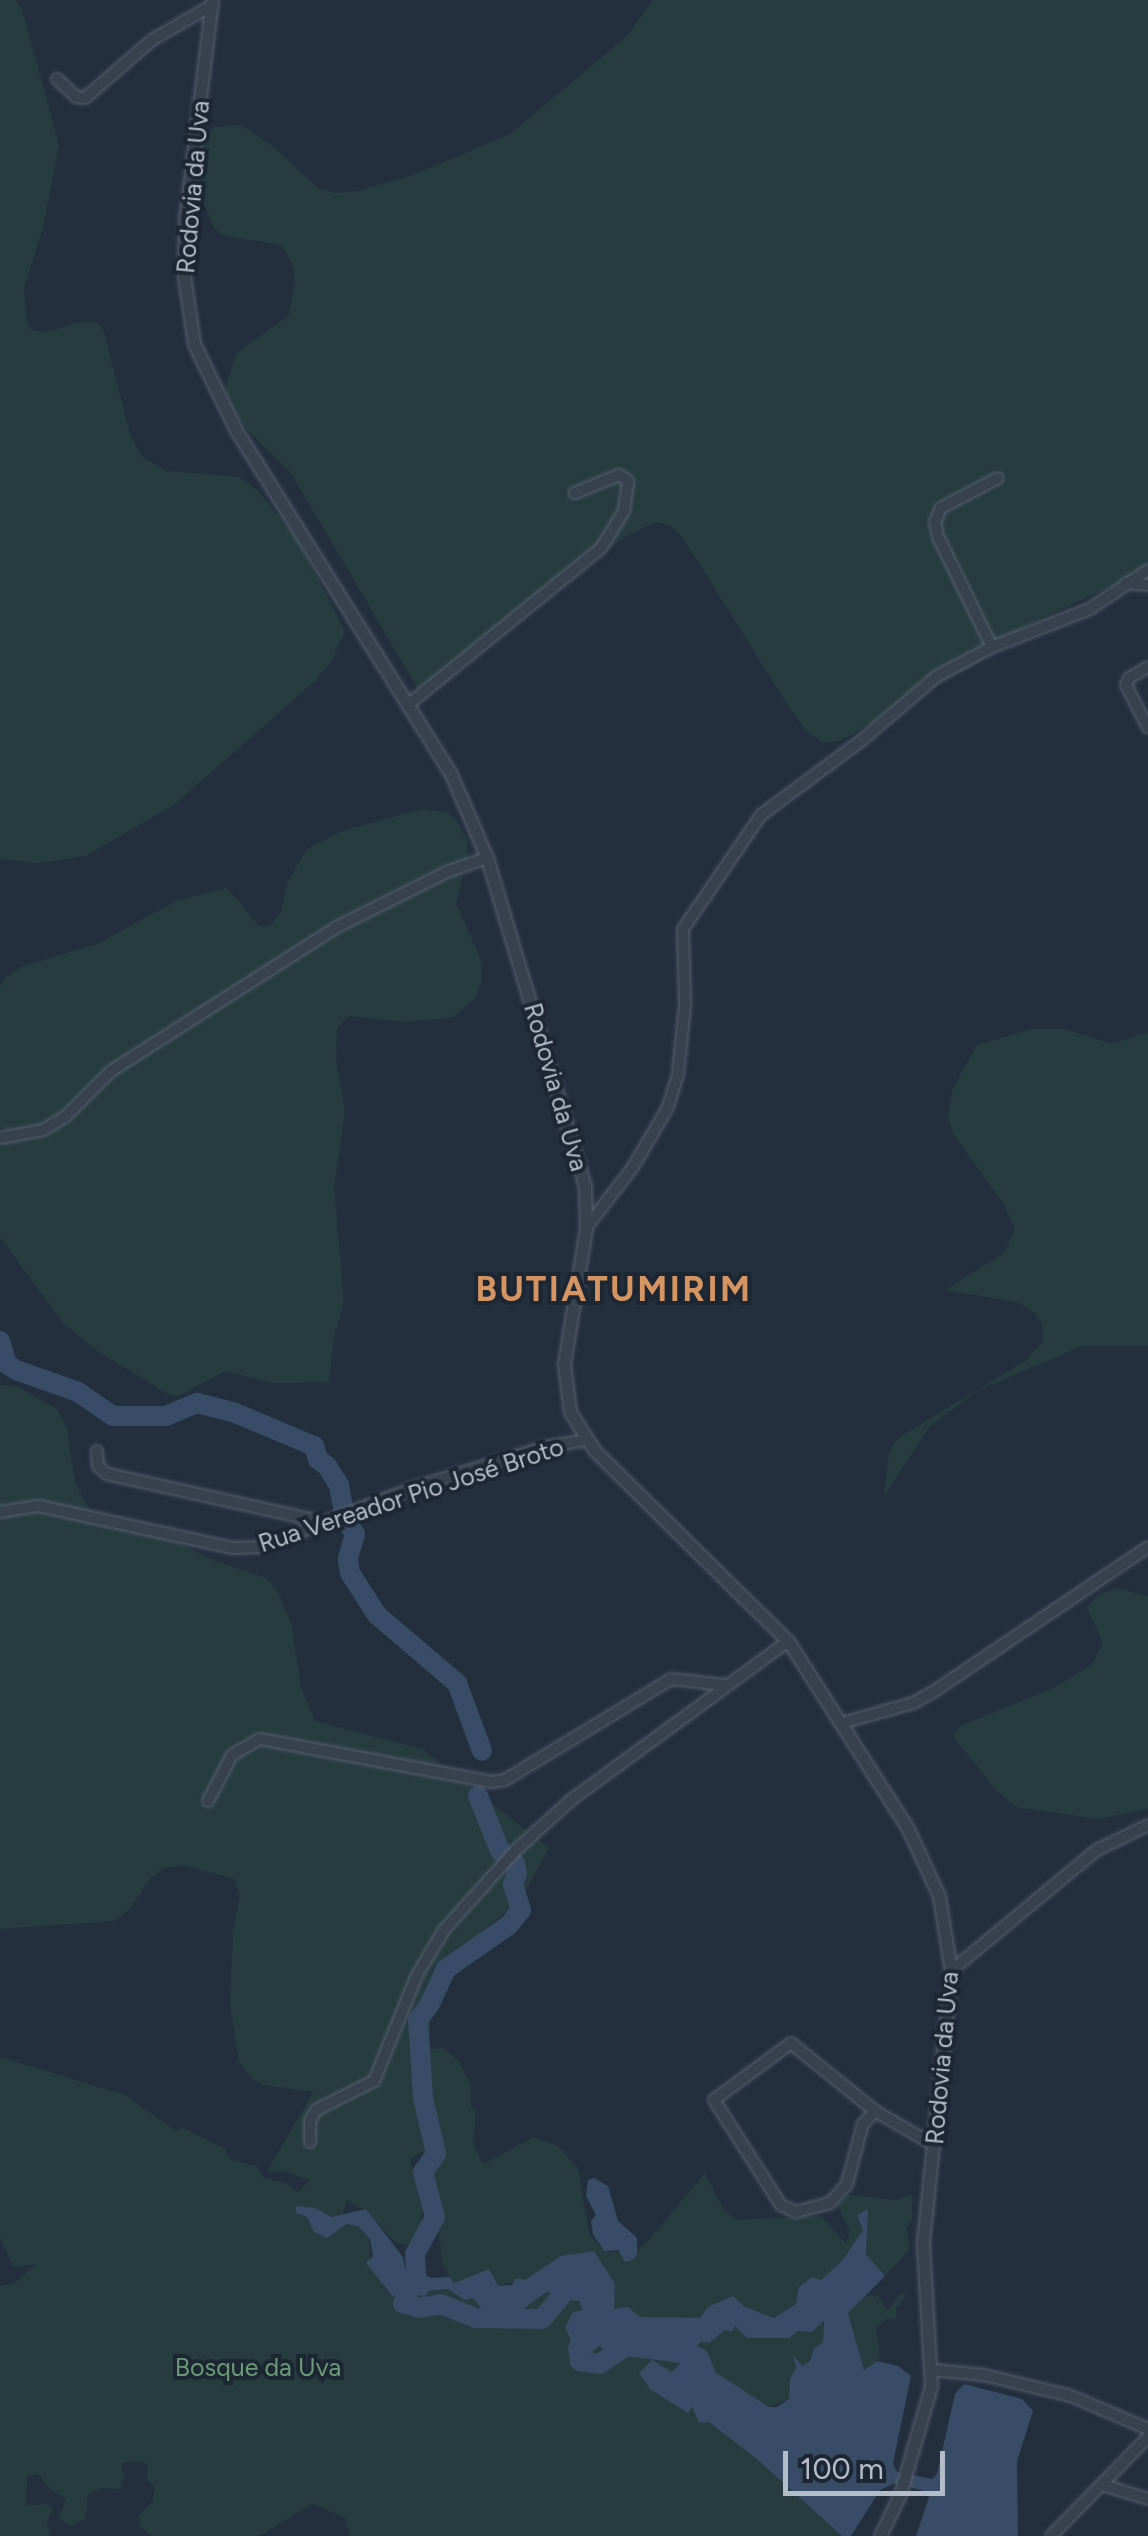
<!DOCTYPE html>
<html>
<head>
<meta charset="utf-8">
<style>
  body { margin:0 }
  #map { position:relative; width:1148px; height:2536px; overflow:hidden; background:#242f3e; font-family:Figtree,sans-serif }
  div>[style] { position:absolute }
  .green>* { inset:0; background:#263c3f }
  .water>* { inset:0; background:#394c67 }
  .river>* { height:20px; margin:-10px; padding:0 10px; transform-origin:10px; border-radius:10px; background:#394c67 }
  .roads { filter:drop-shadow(0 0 2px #565f6c) drop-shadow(0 0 2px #565f6c) }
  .minor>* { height:10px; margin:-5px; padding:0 5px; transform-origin:5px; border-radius:5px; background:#38414e }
  .tertiary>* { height:11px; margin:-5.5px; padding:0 5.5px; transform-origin:5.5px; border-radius:5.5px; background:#38414e }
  span { translate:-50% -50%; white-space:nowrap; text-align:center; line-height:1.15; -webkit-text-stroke:8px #1d2633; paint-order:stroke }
  .street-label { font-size:25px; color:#b4bcc9 }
  .park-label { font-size:25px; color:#6b9a76 }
  .district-label { font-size:35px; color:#d59563; font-weight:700; letter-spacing:2.5px }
  .scale { position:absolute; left:783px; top:2451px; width:162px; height:45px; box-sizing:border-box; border:5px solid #b4bcc9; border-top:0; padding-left:12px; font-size:30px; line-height:35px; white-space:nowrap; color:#b4bcc9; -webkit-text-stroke:8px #1d2633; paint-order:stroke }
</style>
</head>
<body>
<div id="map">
  <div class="green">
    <i style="clip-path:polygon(0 0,16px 0,22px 10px,59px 144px,43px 228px,24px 287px,27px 324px,31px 330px,46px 332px,80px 322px,96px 322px,103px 328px,130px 434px,142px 457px,167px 471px,239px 477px,257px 490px,297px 538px,345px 631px,332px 661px,315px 681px,175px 804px,86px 856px,39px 863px,0 859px)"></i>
    <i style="clip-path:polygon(653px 0,1148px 0,1148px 585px,1110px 587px,1035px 621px,978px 663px,840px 741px,823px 743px,806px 731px,789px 707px,683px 538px,671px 526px,656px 522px,625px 537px,418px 689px,291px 473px,248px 431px,230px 404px,225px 390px,237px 353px,288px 316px,295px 285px,293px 266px,282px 245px,225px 236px,214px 228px,198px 190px,200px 144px,214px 127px,241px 125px,270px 144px,318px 188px,334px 193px,358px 191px,410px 176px,510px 134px,627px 36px)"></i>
    <i style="clip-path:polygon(422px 809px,446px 812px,456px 820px,467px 839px,468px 855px,456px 903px,481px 960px,482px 980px,475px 999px,453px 1017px,405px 1022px,349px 1016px,337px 1028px,336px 1059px,345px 1112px,334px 1187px,344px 1303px,333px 1341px,329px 1382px,272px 1383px,226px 1371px,178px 1396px,169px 1395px,96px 1350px,63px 1323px,0 1237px,0 1138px,11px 1135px,0 1127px,0 987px,4px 979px,23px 966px,97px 944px,178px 900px,227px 888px,259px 926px,270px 926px,281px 912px,288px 881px,307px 849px,342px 831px)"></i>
    <i style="clip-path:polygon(1032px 1029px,1064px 1029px,1112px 1044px,1148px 1032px,1148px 1346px,1083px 1346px,979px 1390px,930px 1426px,884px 1496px,889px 1452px,898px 1438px,1025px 1361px,1043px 1341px,1042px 1323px,1035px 1313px,1017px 1302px,945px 1290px,1004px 1253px,1015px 1229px,1003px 1203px,954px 1135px,948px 1119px,952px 1090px,977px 1045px)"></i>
    <i style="clip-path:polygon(evenodd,0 1385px,18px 1387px,57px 1409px,67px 1429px,75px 1482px,90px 1511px,111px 1523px,171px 1539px,213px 1560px,266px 1578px,277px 1590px,292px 1627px,301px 1687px,315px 1721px,422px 1749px,549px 1848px,519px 1902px,461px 1948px,430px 1997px,430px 2049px,443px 2048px,459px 2061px,471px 2086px,471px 2106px,476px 2110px,473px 2144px,483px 2164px,534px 2137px,558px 2146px,578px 2168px,589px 2234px,604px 2251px,621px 2252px,635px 2253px,649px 2240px,705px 2173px,724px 2210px,737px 2220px,821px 2216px,846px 2244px,850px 2230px,837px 2206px,847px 2195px,896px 2200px,912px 2195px,912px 2220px,906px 2228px,910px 2249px,885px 2276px,866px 2254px,867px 2209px,857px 2215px,864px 2230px,850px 2249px,852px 2253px,821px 2280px,801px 2331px,813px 2332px,824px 2321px,823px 2342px,814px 2348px,810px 2361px,802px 2366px,798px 2362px,789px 2399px,769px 2407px,748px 2452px,813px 2506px,842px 2536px,351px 2536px,344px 2517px,312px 2504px,260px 2536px,152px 2536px,141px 2528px,139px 2516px,152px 2502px,155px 2488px,148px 2480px,147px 2464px,135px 2461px,123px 2463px,121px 2470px,125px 2473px,120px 2489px,102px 2488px,88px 2495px,86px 2518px,71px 2526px,59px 2519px,66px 2498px,50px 2489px,38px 2474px,27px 2476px,26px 2506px,48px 2504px,53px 2509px,47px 2520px,50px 2536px,0 2536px,0 2286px,15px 2283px,36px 2264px,14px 2267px,0 2238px,0 2057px,125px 2095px,176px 2131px,183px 2128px,225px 2149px,231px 2160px,257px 2166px,264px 2178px,286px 2183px,298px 2193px,309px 2180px,284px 2171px,267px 2172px,313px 2092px,264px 2085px,252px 2079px,239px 2062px,230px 2006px,233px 1931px,240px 1896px,235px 1879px,183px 1865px,162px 1869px,150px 1879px,129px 1910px,114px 1921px,0 1929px,0 1385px,422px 2152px,430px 2156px,426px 2175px,431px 2178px,443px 2265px,450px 2277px,454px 2283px,493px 2279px,498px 2286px,525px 2280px,524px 2309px,518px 2313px,513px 2309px,507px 2316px,498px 2314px,481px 2308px,473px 2297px,465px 2300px,458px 2291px,449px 2289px,429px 2291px,425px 2298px,410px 2286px,397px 2289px,397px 2295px,388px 2293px,370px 2263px,369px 2238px,358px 2226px,347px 2224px,335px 2230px,309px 2223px,308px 2217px,342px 2216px,347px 2200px,366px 2211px,396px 2243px,408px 2245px,419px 2230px,423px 2209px,410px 2159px,422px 2152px)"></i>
    <i style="clip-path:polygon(1116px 1588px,1148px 1596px,1148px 1809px,1098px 1819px,1016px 1807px,997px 1791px,953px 1736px,958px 1727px,1051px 1689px,1092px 1665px,1103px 1642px,1087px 1608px,1099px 1594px)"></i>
    <i style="clip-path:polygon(903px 2292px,906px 2295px,896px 2308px,896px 2320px,889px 2318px,876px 2327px,880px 2358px,864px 2370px,848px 2313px,858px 2299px,867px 2295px,878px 2296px,887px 2310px)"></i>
  </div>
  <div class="water">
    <i style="clip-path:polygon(594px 2178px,608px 2186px,618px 2221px,637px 2238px,637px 2255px,632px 2260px,625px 2262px,618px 2250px,604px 2251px,593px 2234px,591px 2221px,596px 2215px,586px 2196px,588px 2180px)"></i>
    <i style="clip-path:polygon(296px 2206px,315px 2208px,332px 2217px,366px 2209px,403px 2257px,405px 2268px,432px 2278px,450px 2277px,454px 2283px,489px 2269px,498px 2286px,512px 2285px,516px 2278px,525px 2280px,561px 2256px,594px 2251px,615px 2284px,614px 2309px,628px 2307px,640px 2317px,700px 2318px,708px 2307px,733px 2296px,745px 2307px,774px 2318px,796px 2304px,799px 2287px,812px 2277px,821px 2280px,842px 2261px,863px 2230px,857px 2215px,868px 2209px,866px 2254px,885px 2276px,848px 2313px,864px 2370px,877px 2361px,898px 2366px,911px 2376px,893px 2463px,897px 2472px,932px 2479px,937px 2474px,955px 2394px,964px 2384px,1022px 2399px,1033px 2411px,1017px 2461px,1018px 2536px,916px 2536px,929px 2497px,924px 2491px,895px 2483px,880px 2490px,851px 2536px,842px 2536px,758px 2460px,709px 2422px,699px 2423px,692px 2407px,688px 2413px,650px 2389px,639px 2373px,652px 2360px,672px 2372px,686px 2357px,693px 2358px,698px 2370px,718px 2374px,769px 2407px,777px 2407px,789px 2399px,790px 2379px,796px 2368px,793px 2355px,802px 2366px,810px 2361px,814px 2348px,823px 2342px,824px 2321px,812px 2332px,798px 2331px,789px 2338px,747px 2338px,735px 2326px,732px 2332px,725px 2330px,709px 2343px,700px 2342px,693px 2353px,635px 2340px,615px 2357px,599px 2346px,587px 2356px,578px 2355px,565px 2327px,573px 2312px,582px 2310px,577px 2295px,546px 2292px,518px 2313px,508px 2311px,502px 2318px,493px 2313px,488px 2317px,473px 2298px,465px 2300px,448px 2289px,429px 2291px,424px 2298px,405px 2285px,393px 2297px,366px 2263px,373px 2256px,370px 2239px,358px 2226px,347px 2224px,327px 2238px,314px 2232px,307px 2217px,296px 2213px)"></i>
  </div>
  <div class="river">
    <i style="left:0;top:1341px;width:24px;rotate:73deg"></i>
    <i style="left:7px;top:1364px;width:11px;rotate:34deg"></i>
    <i style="left:16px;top:1370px;width:66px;rotate:19.5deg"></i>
    <i style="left:78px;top:1392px;width:42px;rotate:34.4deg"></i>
    <i style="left:113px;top:1416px;width:53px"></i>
    <i style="left:166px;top:1416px;width:34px;rotate:-23deg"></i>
    <i style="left:197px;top:1403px;width:37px;rotate:14deg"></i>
    <i style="left:233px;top:1412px;width:88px;rotate:22.8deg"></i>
    <i style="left:314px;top:1446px;width:14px;rotate:73deg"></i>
    <i style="left:318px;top:1459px;width:11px;rotate:38deg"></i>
    <i style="left:327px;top:1466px;width:22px;rotate:58deg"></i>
    <i style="left:339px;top:1485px;width:34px;rotate:80deg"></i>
    <i style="left:345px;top:1518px;width:19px;rotate:58deg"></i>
    <i style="left:355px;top:1534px;width:26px;rotate:106deg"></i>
    <i style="left:348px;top:1559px;width:14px;rotate:82deg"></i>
    <i style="left:350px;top:1573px;width:50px;rotate:57.3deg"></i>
    <i style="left:377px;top:1615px;width:105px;rotate:40.4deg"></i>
    <i style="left:457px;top:1683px;width:72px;rotate:69.8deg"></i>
    <i style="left:478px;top:1796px;width:59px;rotate:68.2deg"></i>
    <i style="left:500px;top:1851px;width:19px;rotate:39deg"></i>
    <i style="left:515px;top:1863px;width:11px;rotate:80deg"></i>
    <i style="left:517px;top:1874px;width:11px;rotate:112deg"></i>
    <i style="left:513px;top:1884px;width:27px;rotate:73deg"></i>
    <i style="left:521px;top:1910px;width:19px;rotate:129deg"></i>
    <i style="left:509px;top:1925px;width:77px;rotate:145.1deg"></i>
    <i style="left:446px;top:1969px;width:38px;rotate:115deg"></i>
    <i style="left:430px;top:2004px;width:20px;rotate:127deg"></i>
    <i style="left:418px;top:2020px;width:78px;rotate:86.3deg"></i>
    <i style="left:423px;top:2098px;width:57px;rotate:76.9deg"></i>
    <i style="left:436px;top:2154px;width:22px;rotate:126deg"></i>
    <i style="left:423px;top:2172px;width:47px;rotate:75.1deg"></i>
    <i style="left:435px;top:2217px;width:42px;rotate:118.4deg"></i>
    <i style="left:415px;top:2254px;width:22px;rotate:87deg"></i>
    <i style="left:416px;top:2276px;width:30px;rotate:116deg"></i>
    <i style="left:403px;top:2303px;width:17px;rotate:17deg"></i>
    <i style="left:419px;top:2308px;width:22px;rotate:-10deg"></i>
    <i style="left:441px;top:2304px;width:38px;rotate:22deg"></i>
    <i style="left:476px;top:2318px;width:66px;rotate:0.9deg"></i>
    <i style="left:542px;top:2319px;width:38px;rotate:-50deg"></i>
    <i style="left:566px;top:2290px;width:16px;rotate:4deg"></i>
    <i style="left:584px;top:2332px;width:18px;rotate:109deg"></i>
    <i style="left:578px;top:2349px;width:12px;rotate:81deg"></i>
    <i style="left:580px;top:2361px;width:19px;rotate:9deg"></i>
    <i style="left:599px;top:2364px;width:33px;rotate:-33deg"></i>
    <i style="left:627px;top:2346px;width:64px;rotate:7.2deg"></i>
    <i style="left:690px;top:2354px;width:10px;rotate:24deg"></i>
    <i style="left:699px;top:2358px;width:38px;rotate:68deg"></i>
  </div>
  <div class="roads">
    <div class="minor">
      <i style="left:57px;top:79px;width:26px;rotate:43deg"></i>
      <i style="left:76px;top:97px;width:9px;rotate:6deg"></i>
      <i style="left:85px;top:98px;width:89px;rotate:-40.9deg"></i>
      <i style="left:152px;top:40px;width:68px;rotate:-30deg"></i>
      <i style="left:1126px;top:583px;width:22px;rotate:5deg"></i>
      <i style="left:992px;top:647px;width:123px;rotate:-116.1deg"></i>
      <i style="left:938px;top:537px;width:15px;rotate:-101deg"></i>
      <i style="left:935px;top:522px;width:15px;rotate:-67deg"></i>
      <i style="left:941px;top:508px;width:64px;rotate:-27.8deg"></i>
      <i style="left:1148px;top:667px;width:22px;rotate:150deg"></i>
      <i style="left:1129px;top:678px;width:8px;rotate:113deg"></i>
      <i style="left:1126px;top:685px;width:48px;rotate:62.9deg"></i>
      <i style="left:409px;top:704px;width:247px;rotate:-39.1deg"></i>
      <i style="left:601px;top:548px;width:44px;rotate:-58.1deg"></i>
      <i style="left:624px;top:511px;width:30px;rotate:-82deg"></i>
      <i style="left:628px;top:481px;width:11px;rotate:-146deg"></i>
      <i style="left:619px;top:475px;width:48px;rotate:157.8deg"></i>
      <i style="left:0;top:1138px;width:44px;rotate:-10.5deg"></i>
      <i style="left:43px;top:1130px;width:27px;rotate:-31deg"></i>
      <i style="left:66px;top:1116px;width:64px;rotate:-45deg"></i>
      <i style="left:111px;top:1071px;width:268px;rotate:-32.5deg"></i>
      <i style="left:337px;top:927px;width:125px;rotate:-26.6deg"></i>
      <i style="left:449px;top:871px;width:40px;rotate:-18.9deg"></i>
      <i style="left:586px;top:1228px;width:77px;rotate:-52.4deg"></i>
      <i style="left:633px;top:1167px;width:69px;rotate:-59.7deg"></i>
      <i style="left:668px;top:1107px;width:34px;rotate:-73deg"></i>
      <i style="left:678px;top:1074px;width:69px;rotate:-84.2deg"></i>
      <i style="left:685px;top:1005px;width:76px;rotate:-91.5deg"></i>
      <i style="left:683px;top:929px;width:138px;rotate:-55.6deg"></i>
      <i style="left:761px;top:815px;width:126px;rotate:-36.6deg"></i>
      <i style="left:862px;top:740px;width:99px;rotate:-40.5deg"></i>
      <i style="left:937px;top:676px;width:62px;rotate:-27.8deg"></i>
      <i style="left:992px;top:647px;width:105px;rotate:-21.2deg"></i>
      <i style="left:1090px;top:609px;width:70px;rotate:-33.9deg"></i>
      <i style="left:97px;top:1451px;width:15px;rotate:86deg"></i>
      <i style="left:98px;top:1466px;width:12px;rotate:42deg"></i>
      <i style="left:107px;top:1474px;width:221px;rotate:12.5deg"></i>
      <i style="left:0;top:1512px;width:39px;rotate:-9deg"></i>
      <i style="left:39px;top:1506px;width:199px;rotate:12.2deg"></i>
      <i style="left:234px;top:1548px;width:27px;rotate:-2deg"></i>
      <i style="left:261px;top:1547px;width:166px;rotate:-21.2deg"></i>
      <i style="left:416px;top:1487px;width:135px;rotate:-17.2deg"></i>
      <i style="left:545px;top:1447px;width:43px;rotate:-9.5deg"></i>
      <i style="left:842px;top:1723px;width:74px;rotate:-15.7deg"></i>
      <i style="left:913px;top:1703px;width:23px;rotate:-29deg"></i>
      <i style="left:933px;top:1692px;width:259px;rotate:-34deg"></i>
      <i style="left:208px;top:1801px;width:52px;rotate:-62.4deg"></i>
      <i style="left:232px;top:1755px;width:32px;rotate:-30deg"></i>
      <i style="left:260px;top:1739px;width:236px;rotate:10.5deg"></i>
      <i style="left:492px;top:1782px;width:13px;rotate:-9deg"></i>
      <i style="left:505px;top:1780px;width:194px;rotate:-31.3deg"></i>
      <i style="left:671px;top:1679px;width:54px;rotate:6.3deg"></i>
      <i style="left:951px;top:1971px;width:190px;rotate:-39.7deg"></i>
      <i style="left:1097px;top:1850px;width:57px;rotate:-26.1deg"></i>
      <i style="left:875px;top:2111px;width:108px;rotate:-141deg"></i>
      <i style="left:791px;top:2043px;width:96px;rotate:143.5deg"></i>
      <i style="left:714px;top:2100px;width:125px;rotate:57.5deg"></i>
      <i style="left:781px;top:2205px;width:17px;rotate:25deg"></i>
      <i style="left:796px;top:2212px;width:35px;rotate:-15deg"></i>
      <i style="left:830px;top:2203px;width:25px;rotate:-48deg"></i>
      <i style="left:847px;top:2184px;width:62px;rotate:-75.1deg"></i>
      <i style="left:863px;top:2124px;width:18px;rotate:-47deg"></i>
      <i style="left:875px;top:2111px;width:68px;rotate:30deg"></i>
      <i style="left:310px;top:2142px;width:21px;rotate:-90deg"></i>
      <i style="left:310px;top:2121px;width:13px;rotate:-61deg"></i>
      <i style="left:316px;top:2110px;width:65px;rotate:-26.6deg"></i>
      <i style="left:374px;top:2081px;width:114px;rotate:-67.9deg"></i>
      <i style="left:417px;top:1975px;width:52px;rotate:-59deg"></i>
      <i style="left:444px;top:1930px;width:108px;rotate:-48deg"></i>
      <i style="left:516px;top:1850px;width:74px;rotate:-42.3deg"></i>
      <i style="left:571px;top:1800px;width:269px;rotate:-36.2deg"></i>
      <i style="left:932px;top:2370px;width:52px;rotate:5.5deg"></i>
      <i style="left:984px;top:2375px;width:89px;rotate:13.6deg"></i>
      <i style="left:1071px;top:2396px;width:84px;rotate:23.2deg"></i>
      <i style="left:1103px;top:2485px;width:47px;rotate:17.3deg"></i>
      <i style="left:1051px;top:2536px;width:139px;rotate:-45.6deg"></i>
    </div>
    <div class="tertiary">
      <i style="left:212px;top:0;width:223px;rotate:97deg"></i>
      <i style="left:185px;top:221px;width:55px;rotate:91deg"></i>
      <i style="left:184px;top:276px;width:69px;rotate:81.6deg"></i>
      <i style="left:194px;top:344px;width:96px;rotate:64deg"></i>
      <i style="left:236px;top:430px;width:403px;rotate:58deg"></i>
      <i style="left:450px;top:772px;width:94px;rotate:66.7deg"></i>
      <i style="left:487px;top:858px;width:343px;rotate:73.4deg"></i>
      <i style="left:585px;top:1187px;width:41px;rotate:88.6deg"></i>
      <i style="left:586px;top:1228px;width:138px;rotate:99.2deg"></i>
      <i style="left:564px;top:1364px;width:48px;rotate:82.9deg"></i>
      <i style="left:570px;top:1412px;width:46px;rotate:57.3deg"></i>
      <i style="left:595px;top:1451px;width:271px;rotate:44.6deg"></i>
      <i style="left:788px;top:1641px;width:223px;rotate:57.4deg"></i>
      <i style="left:908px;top:1829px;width:74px;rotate:65.2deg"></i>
      <i style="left:939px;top:1896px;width:76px;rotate:80.9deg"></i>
      <i style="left:951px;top:1971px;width:273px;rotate:95.9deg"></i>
      <i style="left:923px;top:2243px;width:143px;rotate:86.8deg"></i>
      <i style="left:931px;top:2386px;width:112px;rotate:106deg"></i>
      <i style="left:900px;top:2494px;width:47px;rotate:115.5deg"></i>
    </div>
  </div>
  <div class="street-label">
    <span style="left:193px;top:187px;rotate:-85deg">Rodovia da Uva</span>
    <span style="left:556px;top:1087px;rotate:74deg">Rodovia da Uva</span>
    <span style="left:411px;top:1495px;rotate:-18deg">Rua Vereador Pio José Broto</span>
    <span style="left:942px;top:2058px;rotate:-85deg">Rodovia da Uva</span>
  </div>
  <div class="park-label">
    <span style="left:258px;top:2367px">Bosque da Uva</span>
  </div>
  <div class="district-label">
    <span style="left:614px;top:1289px">BUTIATUMIRIM</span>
  </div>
  <div class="scale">100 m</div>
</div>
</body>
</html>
